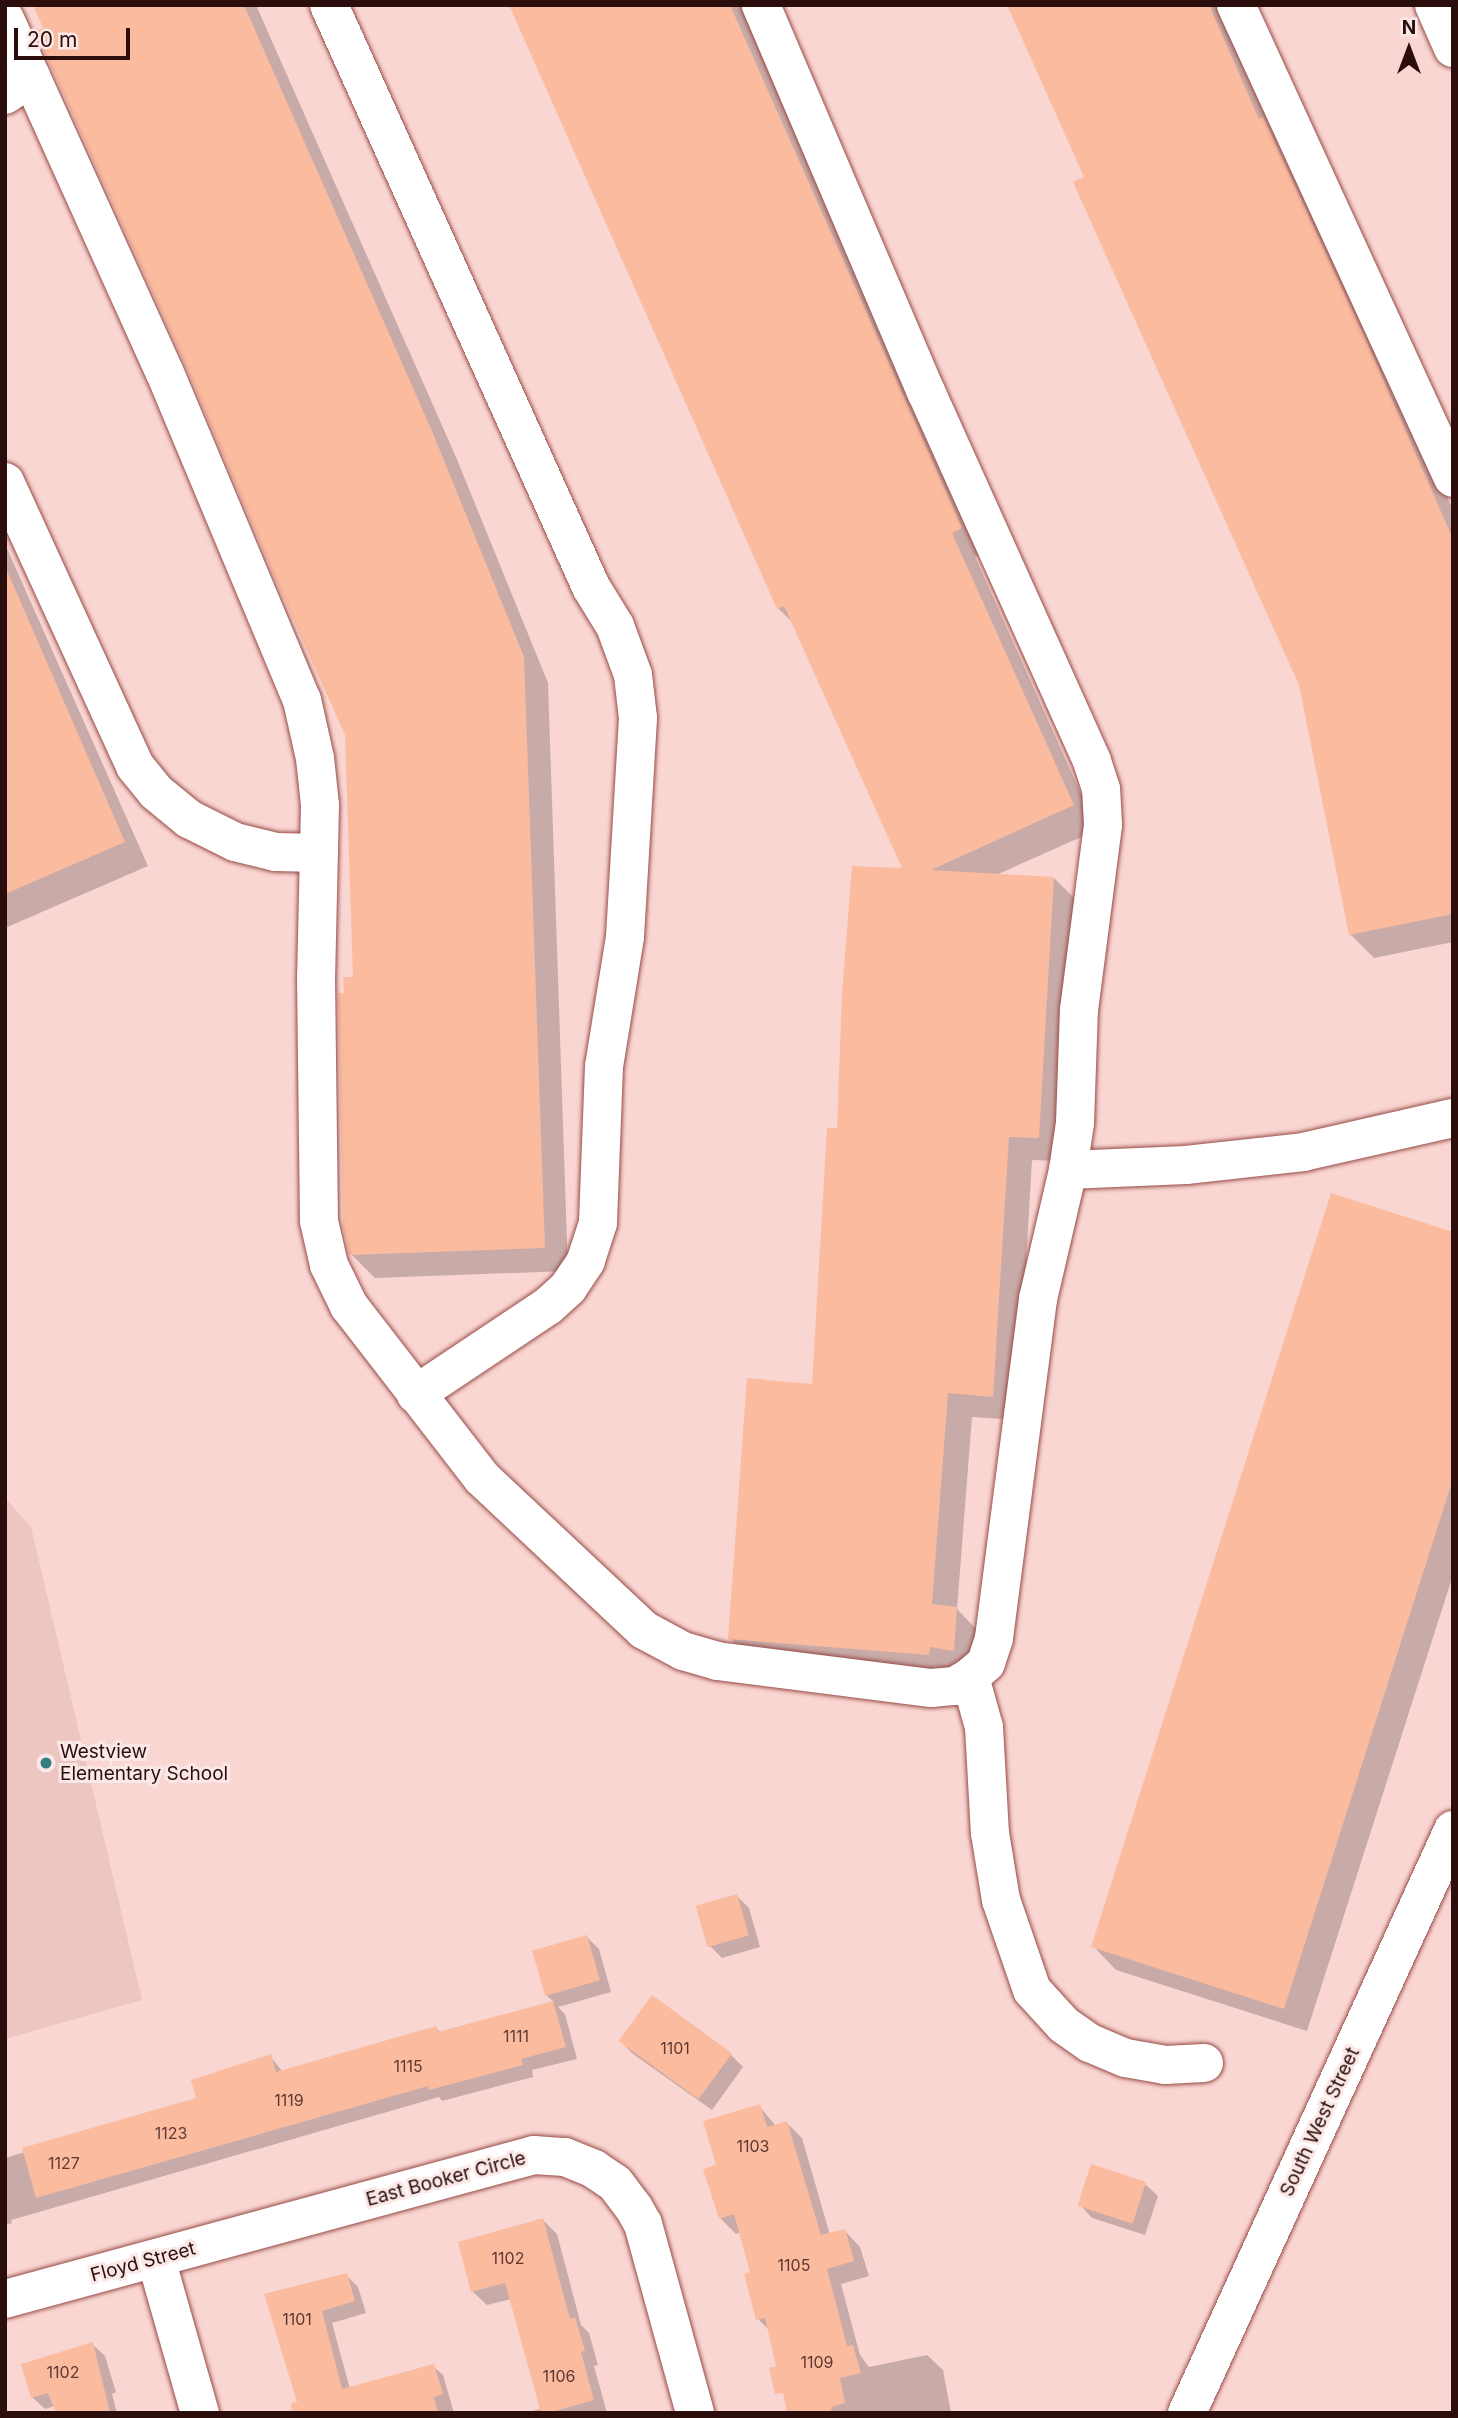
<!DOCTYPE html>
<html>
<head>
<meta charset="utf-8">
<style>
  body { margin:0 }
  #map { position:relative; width:1458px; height:2418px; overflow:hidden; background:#fad6d2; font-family:Inter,sans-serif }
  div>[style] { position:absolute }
  .built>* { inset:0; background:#edc6c2 }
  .shadow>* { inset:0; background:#0003 }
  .building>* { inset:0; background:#fabb9f; transform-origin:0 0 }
  .roads { filter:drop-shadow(0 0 2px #974b47) drop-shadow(0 0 2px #974b47) }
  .minor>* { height:38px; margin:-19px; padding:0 19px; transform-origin:19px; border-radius:19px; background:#fff }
  .dots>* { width:19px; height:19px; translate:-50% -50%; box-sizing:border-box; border:4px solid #fbe8e6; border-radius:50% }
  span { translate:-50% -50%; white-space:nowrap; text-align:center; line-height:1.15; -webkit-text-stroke:6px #fbe8e6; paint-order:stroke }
  .number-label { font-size:16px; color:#5f3831 }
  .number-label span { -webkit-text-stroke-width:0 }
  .poi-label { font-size:19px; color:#2b0d0c }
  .left { translate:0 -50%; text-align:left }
  .street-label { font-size:19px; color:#2b0d0c }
  .frame { position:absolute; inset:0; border:7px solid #2b0d0c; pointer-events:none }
  .north { position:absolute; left:1374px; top:14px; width:70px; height:70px; -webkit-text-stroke:5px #fbe8e6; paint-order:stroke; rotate:0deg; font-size:19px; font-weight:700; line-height:28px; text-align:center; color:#2b0d0c }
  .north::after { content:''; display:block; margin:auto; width:24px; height:32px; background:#2b0d0c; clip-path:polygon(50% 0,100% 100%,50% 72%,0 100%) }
  .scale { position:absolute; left:14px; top:28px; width:116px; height:32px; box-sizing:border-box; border:4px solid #2b0d0c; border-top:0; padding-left:9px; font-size:21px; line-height:24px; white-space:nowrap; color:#2b0d0c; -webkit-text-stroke:5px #fbe8e6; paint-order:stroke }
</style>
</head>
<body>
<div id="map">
  <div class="built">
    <i style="clip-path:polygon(5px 1498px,31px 1527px,142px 2000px,5px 2039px)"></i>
  </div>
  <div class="shadow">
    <i style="clip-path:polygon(35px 5px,256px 5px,456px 457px,548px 683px,568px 1271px,375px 1278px,351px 1254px,345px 994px,355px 978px,347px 734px)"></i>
    <i style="clip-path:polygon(510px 5px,741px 5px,984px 553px,975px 557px,1097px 830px,996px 875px,1054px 878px,1078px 902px,1062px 1161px,1032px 1160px,1017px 1420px,972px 1417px,957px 1609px,980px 1633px,978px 1674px,754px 1662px,730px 1638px,814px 1386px,839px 1130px,904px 870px,794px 624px,778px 608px)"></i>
    <i style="clip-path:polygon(1009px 5px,1221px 5px,1388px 364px,1453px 510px,1453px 942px,1374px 958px,1350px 934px,1301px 684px,1086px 178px)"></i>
    <i style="clip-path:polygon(5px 544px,148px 866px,5px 928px)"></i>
    <i style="clip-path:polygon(1453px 1234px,1453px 1575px,1307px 2031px,1116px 1970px,1093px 1946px)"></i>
    <i style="clip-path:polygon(737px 1896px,749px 1908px,760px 1947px,722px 1958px,710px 1946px)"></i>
    <i style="clip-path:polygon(587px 1937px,599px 1949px,611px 1992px,558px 2007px,565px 2014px,577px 2059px,532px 2070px,533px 2077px,442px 2101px,439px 2097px,11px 2220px,12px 2223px,5px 2225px,5px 2158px,199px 2099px,270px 2056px,283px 2072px,436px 2028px,441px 2033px,554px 2002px,546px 1995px)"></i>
    <i style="clip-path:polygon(621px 2042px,731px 2055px,743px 2067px,712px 2110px,633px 2054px)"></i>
    <i style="clip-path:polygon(759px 2106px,776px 2126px,787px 2123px,802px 2138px,830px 2235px,845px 2231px,860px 2247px,869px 2276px,841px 2284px,860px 2355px,869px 2367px,927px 2355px,943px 2370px,951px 2413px,792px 2413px,770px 2331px,758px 2319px,752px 2273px,741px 2232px,736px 2234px,720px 2218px,719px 2167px)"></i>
    <i style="clip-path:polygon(1145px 2184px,1158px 2196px,1145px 2235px,1092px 2218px,1080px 2205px)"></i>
    <i style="clip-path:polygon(543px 2220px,557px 2234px,581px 2325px,589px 2333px,598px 2365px,594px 2366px,607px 2413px,524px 2413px,541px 2409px,511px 2299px,487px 2305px,472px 2291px)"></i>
    <i style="clip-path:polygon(346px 2275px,358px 2287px,366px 2313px,332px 2323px,350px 2389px,367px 2413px,281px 2338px)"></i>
    <i style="clip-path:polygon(92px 2344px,105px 2356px,116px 2392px,112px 2394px,117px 2413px,58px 2413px,55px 2406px,45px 2409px,32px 2397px)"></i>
    <i style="clip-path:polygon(433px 2366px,443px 2375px,454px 2413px,408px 2413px)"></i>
  </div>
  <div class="building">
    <i style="clip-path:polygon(33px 5px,244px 5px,432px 431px,524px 657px,545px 1248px,349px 1255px,343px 1226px,338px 993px,344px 993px,343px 977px,353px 977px,345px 735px,274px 576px,185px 364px,35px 31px,43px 28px)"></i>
    <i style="clip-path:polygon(509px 5px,730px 5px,962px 528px,952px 533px,1074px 805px,931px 870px,1054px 877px,1039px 1138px,1009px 1137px,993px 1397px,948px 1393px,932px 1604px,957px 1607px,954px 1651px,930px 1647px,929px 1655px,728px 1639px,747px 1378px,812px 1384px,827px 1128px,837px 1128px,842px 993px,852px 866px,902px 868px,784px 606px,777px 609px)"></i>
    <i style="clip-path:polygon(1007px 5px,1209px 5px,1259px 119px,1263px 117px,1365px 338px,1453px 539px,1453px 914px,1349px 935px,1299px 685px,1073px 182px,1084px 177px)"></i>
    <i style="clip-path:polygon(5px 566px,125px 842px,5px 894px)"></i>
    <i style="clip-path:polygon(1331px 1193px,1453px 1232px,1453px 1479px,1284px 2009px,1091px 1947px)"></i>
    <i style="left:737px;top:1894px;width:43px;height:43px;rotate:74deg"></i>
    <i style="left:587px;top:1935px;width:47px;height:57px;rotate:74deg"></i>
    <i style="left:652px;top:1995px;width:99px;height:57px;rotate:36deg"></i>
    <i style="clip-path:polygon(553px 2001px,566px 2047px,521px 2059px,523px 2065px,429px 2090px,428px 2086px,36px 2198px,22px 2148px,196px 2098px,191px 2080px,271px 2054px,276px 2072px,436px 2026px,438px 2032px)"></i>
    <i style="clip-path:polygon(760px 2104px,767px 2127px,787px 2121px,821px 2235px,845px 2229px,854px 2261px,827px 2269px,847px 2346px,853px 2345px,861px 2373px,840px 2378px,845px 2403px,831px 2407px,832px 2413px,787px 2413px,783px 2393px,775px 2394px,769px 2368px,776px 2366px,765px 2318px,756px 2320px,744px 2274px,750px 2272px,734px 2214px,719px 2219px,703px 2169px,716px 2165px,703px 2121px)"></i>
    <i style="left:1091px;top:2164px;width:58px;height:44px;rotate:18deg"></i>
    <i style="clip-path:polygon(543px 2218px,570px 2319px,575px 2317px,585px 2351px,581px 2352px,594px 2400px,549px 2413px,541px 2413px,505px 2283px,471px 2292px,458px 2242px)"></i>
    <i style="clip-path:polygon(347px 2273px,355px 2301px,322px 2311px,342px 2389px,434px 2364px,443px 2394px,434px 2397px,438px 2413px,292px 2413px,291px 2403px,297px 2402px,264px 2294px)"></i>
    <i style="clip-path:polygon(93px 2342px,110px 2413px,56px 2413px,48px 2393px,31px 2398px,21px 2364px)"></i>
  </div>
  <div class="roads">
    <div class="minor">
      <i style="left:329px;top:5px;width:638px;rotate:65.76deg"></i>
      <i style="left:591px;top:587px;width:46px;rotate:58.4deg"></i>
      <i style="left:615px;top:626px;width:52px;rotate:69.8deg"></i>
      <i style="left:633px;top:675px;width:43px;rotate:83.4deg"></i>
      <i style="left:638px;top:718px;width:219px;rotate:93.4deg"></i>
      <i style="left:625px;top:937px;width:131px;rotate:99.2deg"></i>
      <i style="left:604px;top:1066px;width:157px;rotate:92.2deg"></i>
      <i style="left:598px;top:1223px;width:40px;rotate:108deg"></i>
      <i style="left:586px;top:1261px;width:32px;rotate:124deg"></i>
      <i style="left:568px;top:1288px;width:27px;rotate:138deg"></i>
      <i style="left:548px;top:1306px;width:159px;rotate:146.3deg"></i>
      <i style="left:1236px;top:5px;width:520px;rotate:65.36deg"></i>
      <i style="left:1434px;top:5px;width:47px;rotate:66.2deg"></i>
      <i style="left:5px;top:19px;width:388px;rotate:65.7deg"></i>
      <i style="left:165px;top:373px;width:355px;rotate:67.3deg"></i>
      <i style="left:302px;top:700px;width:59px;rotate:77.4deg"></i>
      <i style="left:315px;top:758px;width:47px;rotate:83.9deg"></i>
      <i style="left:320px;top:805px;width:172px;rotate:91.3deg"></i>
      <i style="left:316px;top:977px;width:244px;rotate:89.3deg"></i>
      <i style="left:319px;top:1221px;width:45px;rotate:77.2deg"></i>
      <i style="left:329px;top:1265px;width:46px;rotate:64deg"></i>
      <i style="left:349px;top:1306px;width:217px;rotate:52.3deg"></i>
      <i style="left:482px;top:1478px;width:222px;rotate:43.2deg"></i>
      <i style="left:644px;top:1630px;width:44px;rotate:28.3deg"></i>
      <i style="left:683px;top:1651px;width:35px;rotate:16deg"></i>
      <i style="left:717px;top:1661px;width:216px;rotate:7.2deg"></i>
      <i style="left:931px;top:1688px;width:24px;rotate:-5deg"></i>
      <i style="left:955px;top:1686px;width:17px;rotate:-31deg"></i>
      <i style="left:970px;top:1677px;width:21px;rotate:-41deg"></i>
      <i style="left:986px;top:1663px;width:26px;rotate:-72deg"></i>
      <i style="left:994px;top:1638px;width:342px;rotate:-82.6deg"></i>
      <i style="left:1038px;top:1299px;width:132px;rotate:-76.9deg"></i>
      <i style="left:1068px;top:1170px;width:48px;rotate:-81.5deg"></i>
      <i style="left:1075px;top:1123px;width:113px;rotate:-88deg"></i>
      <i style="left:1079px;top:1010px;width:187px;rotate:-82.6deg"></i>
      <i style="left:1103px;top:825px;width:36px;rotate:-93deg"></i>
      <i style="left:1101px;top:789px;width:29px;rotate:-108deg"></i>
      <i style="left:1092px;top:761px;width:405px;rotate:-114.2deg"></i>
      <i style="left:926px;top:392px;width:421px;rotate:-113.1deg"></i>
      <i style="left:5px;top:95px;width:32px;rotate:-35deg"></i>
      <i style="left:5px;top:482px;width:312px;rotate:65.4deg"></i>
      <i style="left:135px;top:766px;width:33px;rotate:51deg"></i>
      <i style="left:156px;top:792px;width:43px;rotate:39.3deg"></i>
      <i style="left:189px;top:819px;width:51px;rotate:26.6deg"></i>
      <i style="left:235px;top:842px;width:42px;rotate:13.7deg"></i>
      <i style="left:276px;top:852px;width:43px;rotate:1.3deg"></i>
      <i style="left:1068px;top:1170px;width:118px;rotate:-2.4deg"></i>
      <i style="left:1186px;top:1165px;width:118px;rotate:-6.3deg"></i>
      <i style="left:1303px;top:1152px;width:154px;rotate:-12.8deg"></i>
      <i style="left:970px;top:1677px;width:52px;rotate:74.4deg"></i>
      <i style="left:984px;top:1727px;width:106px;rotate:86.8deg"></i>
      <i style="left:990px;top:1833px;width:68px;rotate:80.7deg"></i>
      <i style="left:1001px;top:1900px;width:95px;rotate:71deg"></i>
      <i style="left:1032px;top:1990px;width:47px;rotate:47.6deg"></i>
      <i style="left:1064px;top:2025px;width:32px;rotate:35deg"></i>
      <i style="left:1090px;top:2043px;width:39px;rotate:23deg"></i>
      <i style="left:1126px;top:2058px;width:40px;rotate:10deg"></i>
      <i style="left:1165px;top:2065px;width:39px;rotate:-3deg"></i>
      <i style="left:156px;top:2259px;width:160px;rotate:74.1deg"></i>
      <i style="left:5px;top:2299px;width:548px;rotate:-15.23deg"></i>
      <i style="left:534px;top:2155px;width:31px;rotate:4deg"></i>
      <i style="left:565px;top:2157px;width:31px;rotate:22deg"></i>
      <i style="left:594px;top:2169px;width:25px;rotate:34deg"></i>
      <i style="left:615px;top:2183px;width:31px;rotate:53deg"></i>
      <i style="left:634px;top:2208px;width:18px;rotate:61deg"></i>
      <i style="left:643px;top:2224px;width:196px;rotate:74.6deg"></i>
      <i style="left:1187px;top:2413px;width:641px;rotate:-65.47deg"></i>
    </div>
  </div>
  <div class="dots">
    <i style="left:46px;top:1763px;background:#367e86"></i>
  </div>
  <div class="number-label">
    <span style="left:516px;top:2036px">1111</span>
    <span style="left:675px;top:2048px">1101</span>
    <span style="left:408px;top:2066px">1115</span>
    <span style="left:289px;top:2100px">1119</span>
    <span style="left:171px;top:2133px">1123</span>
    <span style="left:753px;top:2146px">1103</span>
    <span style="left:64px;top:2163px">1127</span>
    <span style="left:508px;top:2258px">1102</span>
    <span style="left:794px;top:2265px">1105</span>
    <span style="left:297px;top:2319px">1101</span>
    <span style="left:817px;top:2362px">1109</span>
    <span style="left:63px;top:2372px">1102</span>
    <span style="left:559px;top:2376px">1106</span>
  </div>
  <div class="poi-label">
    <span class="left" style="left:60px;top:1763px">Westview<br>Elementary School</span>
  </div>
  <div class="street-label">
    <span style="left:1320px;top:2122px;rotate:-65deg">South West Street</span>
    <span style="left:446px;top:2179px;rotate:-15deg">East Booker Circle</span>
    <span style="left:143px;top:2262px;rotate:-15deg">Floyd Street</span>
  </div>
  <div class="frame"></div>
  <div class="north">N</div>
  <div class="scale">20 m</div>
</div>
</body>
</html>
